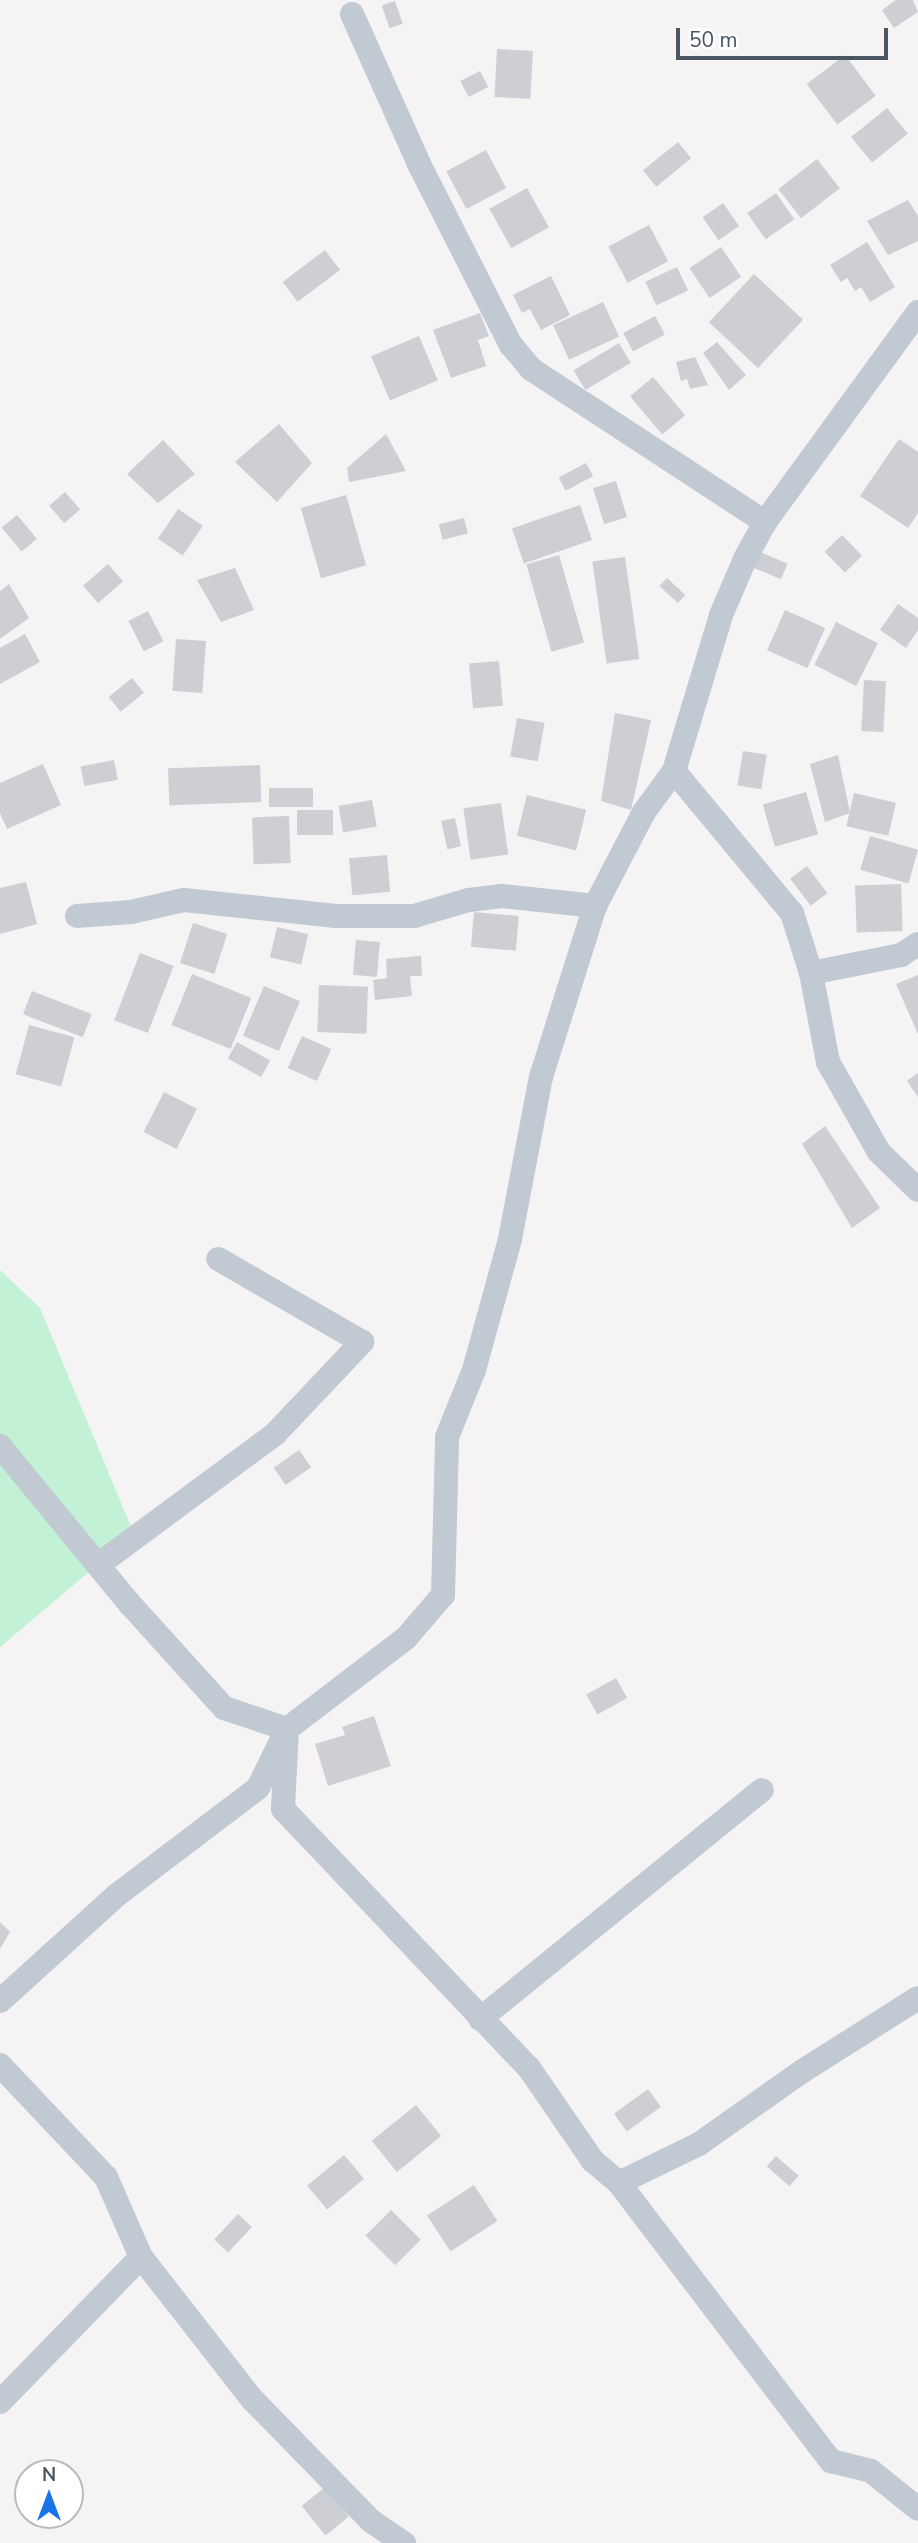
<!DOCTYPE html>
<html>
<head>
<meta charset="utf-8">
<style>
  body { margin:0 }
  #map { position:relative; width:918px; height:2543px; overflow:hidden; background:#f5f3f3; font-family:"Nunito Sans",sans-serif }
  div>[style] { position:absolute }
  .green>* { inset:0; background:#c3f1d5 }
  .building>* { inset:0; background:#cdcfd5; transform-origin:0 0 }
  .minor>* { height:24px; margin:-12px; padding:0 12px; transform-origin:12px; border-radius:12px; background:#c1cad2 }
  span { translate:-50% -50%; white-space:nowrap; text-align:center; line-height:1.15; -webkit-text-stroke:7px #fff; paint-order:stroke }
  .north { position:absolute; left:14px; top:2459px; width:70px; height:70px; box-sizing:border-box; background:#fff; border:2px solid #b7bbc0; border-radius:50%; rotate:0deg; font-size:19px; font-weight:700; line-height:28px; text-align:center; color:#4a5661 }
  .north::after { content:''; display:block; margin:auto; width:24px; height:32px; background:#1a73e8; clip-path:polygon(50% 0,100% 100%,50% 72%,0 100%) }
  .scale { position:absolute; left:676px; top:28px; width:212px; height:32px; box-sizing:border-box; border:4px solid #4a5661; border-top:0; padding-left:9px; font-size:21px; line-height:24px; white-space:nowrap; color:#4a5661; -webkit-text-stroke:5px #fff; paint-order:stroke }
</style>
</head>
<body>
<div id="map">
  <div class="green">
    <i style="clip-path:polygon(0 1270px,40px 1308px,134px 1534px,0 1647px)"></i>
  </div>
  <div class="building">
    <i style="clip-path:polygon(896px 0,913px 0,918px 12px,894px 28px,882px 10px)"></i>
    <i style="left:395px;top:1px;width:24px;height:14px;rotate:71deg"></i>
    <i style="left:497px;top:49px;width:36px;height:48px;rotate:3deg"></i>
    <i style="left:845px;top:55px;width:51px;height:48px;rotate:53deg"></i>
    <i style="left:480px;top:71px;width:18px;height:22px;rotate:63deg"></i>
    <i style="left:887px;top:108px;width:33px;height:46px;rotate:51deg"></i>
    <i style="left:678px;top:142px;width:21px;height:45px;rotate:51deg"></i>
    <i style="left:486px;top:150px;width:43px;height:45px;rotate:62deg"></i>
    <i style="left:817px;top:159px;width:37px;height:49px;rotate:52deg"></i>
    <i style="left:527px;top:188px;width:45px;height:43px;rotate:61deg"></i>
    <i style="left:776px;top:193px;width:32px;height:35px;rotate:55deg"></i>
    <i style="clip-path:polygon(908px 200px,918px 216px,918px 241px,888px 255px,867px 221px)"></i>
    <i style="left:723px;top:203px;width:28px;height:25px;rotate:55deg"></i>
    <i style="left:649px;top:225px;width:41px;height:46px;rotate:62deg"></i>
    <i style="clip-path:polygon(867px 242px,895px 287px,870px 302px,861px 287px,855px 291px,847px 278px,841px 282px,830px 265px)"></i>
    <i style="left:721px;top:247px;width:36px;height:38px;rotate:56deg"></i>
    <i style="left:325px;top:250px;width:25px;height:53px;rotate:53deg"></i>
    <i style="left:677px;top:267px;width:26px;height:35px;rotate:65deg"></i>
    <i style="left:754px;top:274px;width:67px;height:66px;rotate:43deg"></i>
    <i style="clip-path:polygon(551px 276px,570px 315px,541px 330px,530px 309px,522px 313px,513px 295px)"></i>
    <i style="left:603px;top:302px;width:38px;height:55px;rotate:65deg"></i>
    <i style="clip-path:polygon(480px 313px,489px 336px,478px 340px,486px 366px,451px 378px,433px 330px)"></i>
    <i style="left:655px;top:316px;width:21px;height:36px;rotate:62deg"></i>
    <i style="left:419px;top:336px;width:48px;height:52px;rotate:67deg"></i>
    <i style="clip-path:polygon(717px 342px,746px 375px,729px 390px,703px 353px)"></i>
    <i style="left:619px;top:343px;width:23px;height:53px;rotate:59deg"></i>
    <i style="clip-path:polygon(695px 357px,708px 385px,690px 389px,687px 379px,681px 381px,676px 362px)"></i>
    <i style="left:653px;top:377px;width:50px;height:30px;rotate:50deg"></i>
    <i style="clip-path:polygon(279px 424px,312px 463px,277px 502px,235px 462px)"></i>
    <i style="clip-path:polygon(386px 434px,406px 471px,349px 482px,347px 468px)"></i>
    <i style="clip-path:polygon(899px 439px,918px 452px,918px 513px,908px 528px,860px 496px)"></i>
    <i style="clip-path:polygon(163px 440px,195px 474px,158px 503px,127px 474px)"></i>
    <i style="left:586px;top:463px;width:15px;height:31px;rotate:62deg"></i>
    <i style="left:616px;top:481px;width:38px;height:24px;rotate:73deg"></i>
    <i style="left:65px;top:492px;width:23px;height:21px;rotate:49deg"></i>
    <i style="left:346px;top:495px;width:73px;height:47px;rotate:74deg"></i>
    <i style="left:580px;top:505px;width:37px;height:72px;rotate:71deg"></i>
    <i style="left:178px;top:509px;width:30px;height:36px;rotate:34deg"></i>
    <i style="left:17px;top:515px;width:31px;height:20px;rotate:50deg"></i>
    <i style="left:464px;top:518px;width:16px;height:26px;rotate:76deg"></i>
    <i style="left:842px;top:535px;width:29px;height:24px;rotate:46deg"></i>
    <i style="left:760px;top:552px;width:30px;height:17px;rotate:23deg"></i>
    <i style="left:559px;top:555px;width:91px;height:34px;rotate:74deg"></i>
    <i style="left:625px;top:557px;width:103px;height:33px;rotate:82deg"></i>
    <i style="left:108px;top:564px;width:23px;height:33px;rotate:49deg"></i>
    <i style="clip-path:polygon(235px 568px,254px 610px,221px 622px,197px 580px)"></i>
    <i style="left:667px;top:578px;width:25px;height:11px;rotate:43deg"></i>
    <i style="clip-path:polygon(9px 584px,29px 618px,0 639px,0 591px)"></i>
    <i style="clip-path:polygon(898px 604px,918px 618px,918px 630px,906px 648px,880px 630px)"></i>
    <i style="left:785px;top:610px;width:44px;height:44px;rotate:24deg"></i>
    <i style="left:148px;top:611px;width:34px;height:22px;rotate:63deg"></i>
    <i style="left:836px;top:622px;width:47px;height:48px;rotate:27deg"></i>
    <i style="clip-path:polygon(25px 634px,40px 662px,0 684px,0 648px)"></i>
    <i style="left:176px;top:639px;width:30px;height:52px;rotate:4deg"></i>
    <i style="left:499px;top:661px;width:45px;height:30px;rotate:85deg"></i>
    <i style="left:132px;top:678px;width:19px;height:30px;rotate:51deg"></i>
    <i style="left:864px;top:680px;width:22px;height:51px;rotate:3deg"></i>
    <i style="clip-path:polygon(615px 713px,651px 720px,631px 810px,601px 801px)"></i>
    <i style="left:517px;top:718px;width:28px;height:39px;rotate:10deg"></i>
    <i style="left:743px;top:751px;width:24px;height:35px;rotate:9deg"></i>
    <i style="clip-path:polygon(838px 755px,850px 813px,825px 822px,810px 764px)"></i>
    <i style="left:114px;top:760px;width:20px;height:34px;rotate:79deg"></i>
    <i style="clip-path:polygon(43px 764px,61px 805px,7px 829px,0 813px,0 783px)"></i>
    <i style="left:260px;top:765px;width:37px;height:92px;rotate:88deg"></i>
    <i style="left:269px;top:788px;width:44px;height:19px"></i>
    <i style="left:806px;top:792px;width:44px;height:45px;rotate:74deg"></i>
    <i style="left:854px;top:793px;width:43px;height:34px;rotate:13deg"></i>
    <i style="left:527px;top:795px;width:61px;height:42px;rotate:14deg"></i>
    <i style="left:372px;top:800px;width:27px;height:34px;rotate:80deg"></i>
    <i style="left:501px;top:803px;width:52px;height:38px;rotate:82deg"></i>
    <i style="left:297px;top:810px;width:36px;height:25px"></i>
    <i style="left:289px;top:816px;width:47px;height:37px;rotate:88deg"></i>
    <i style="left:455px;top:818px;width:29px;height:14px;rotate:78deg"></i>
    <i style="left:870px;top:836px;width:50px;height:35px;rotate:16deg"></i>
    <i style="left:387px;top:855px;width:37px;height:38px;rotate:85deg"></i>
    <i style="left:807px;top:866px;width:34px;height:21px;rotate:53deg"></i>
    <i style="clip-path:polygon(26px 882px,37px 924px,0 934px,0 888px)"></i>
    <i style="left:901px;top:884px;width:47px;height:46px;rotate:88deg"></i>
    <i style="left:474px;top:912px;width:45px;height:35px;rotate:5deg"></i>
    <i style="left:193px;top:923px;width:36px;height:42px;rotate:18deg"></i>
    <i style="left:277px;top:927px;width:32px;height:31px;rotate:13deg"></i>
    <i style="left:356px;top:940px;width:24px;height:35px;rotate:5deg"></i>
    <i style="left:140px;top:953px;width:36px;height:72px;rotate:21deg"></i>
    <i style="clip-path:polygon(421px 956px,422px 976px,410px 976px,412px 996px,375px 1000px,373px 980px,387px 978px,386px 959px)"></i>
    <i style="left:192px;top:974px;width:64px;height:55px;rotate:22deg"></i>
    <i style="clip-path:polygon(918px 975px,918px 1034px,896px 984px)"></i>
    <i style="left:319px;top:985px;width:49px;height:47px;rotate:2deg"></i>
    <i style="left:264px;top:986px;width:39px;height:54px;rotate:23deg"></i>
    <i style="left:32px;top:991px;width:64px;height:25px;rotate:21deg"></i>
    <i style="left:29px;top:1025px;width:47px;height:51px;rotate:15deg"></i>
    <i style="left:302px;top:1036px;width:32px;height:35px;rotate:24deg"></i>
    <i style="left:237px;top:1042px;width:38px;height:19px;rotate:29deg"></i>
    <i style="clip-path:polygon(918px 1073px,918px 1097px,907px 1081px)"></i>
    <i style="left:164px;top:1092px;width:37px;height:45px;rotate:27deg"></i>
    <i style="clip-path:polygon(825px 1126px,880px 1208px,852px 1228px,802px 1144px)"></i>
    <i style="left:299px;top:1450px;width:21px;height:31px;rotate:55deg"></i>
    <i style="left:616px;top:1678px;width:23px;height:34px;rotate:61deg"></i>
    <i style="clip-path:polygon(374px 1716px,391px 1766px,328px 1786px,315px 1744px,345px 1735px,342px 1727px)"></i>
    <i style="clip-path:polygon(0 1922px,10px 1932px,0 1949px)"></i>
    <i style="left:648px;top:2089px;width:22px;height:42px;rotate:54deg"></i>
    <i style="left:416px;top:2105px;width:40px;height:57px;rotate:51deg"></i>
    <i style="left:344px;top:2155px;width:31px;height:48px;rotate:50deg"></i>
    <i style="left:776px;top:2156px;width:30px;height:14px;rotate:41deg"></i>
    <i style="left:474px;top:2185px;width:43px;height:56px;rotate:57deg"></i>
    <i style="left:391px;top:2210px;width:42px;height:36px;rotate:45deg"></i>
    <i style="left:238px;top:2214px;width:19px;height:35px;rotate:43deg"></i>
    <i style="left:325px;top:2487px;width:38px;height:30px;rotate:51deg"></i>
  </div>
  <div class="minor">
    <i style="left:352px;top:14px;width:164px;rotate:65.9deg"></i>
    <i style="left:419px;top:164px;width:203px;rotate:63.1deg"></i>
    <i style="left:511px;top:345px;width:31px;rotate:50deg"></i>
    <i style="left:531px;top:369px;width:280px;rotate:33.2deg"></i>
    <i style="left:674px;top:771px;width:185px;rotate:50.3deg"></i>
    <i style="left:792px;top:913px;width:63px;rotate:72.4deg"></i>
    <i style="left:811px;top:973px;width:91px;rotate:79.2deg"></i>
    <i style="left:828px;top:1062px;width:103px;rotate:60.5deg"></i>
    <i style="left:879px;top:1152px;width:54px;rotate:44.3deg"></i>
    <i style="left:77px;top:916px;width:54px;rotate:-4.2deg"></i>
    <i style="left:131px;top:912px;width:54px;rotate:-12.8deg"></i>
    <i style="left:184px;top:900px;width:153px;rotate:6deg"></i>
    <i style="left:336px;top:916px;width:78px"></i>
    <i style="left:414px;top:916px;width:57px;rotate:-16.2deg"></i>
    <i style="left:469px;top:900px;width:33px;rotate:-7deg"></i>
    <i style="left:502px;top:896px;width:94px;rotate:6.1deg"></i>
    <i style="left:811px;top:973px;width:92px;rotate:-11.3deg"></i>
    <i style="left:901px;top:955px;width:20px;rotate:-33deg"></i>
    <i style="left:0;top:1446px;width:205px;rotate:50.6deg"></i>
    <i style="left:130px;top:1604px;width:140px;rotate:47.9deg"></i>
    <i style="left:224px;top:1708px;width:66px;rotate:18.4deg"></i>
    <i style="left:287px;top:1729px;width:80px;rotate:92.9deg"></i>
    <i style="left:283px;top:1809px;width:357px;rotate:46.5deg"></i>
    <i style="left:529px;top:2068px;width:113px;rotate:55.5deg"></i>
    <i style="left:593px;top:2161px;width:34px;rotate:40deg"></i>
    <i style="left:619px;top:2183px;width:350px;rotate:52.7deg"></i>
    <i style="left:831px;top:2461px;width:41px;rotate:14deg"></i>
    <i style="left:871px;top:2471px;width:60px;rotate:39deg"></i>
    <i style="left:98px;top:1565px;width:220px;rotate:-36.5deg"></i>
    <i style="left:275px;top:1434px;width:127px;rotate:-46.6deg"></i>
    <i style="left:362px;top:1342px;width:166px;rotate:-150deg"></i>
    <i style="left:0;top:2001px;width:158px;rotate:-42.2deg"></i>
    <i style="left:117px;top:1895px;width:177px;rotate:-37.2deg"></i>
    <i style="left:258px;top:1788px;width:66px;rotate:-63.8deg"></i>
    <i style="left:287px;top:1729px;width:150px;rotate:-37.4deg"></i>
    <i style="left:406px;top:1638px;width:57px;rotate:-49.3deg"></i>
    <i style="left:443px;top:1595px;width:158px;rotate:-88.5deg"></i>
    <i style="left:447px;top:1437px;width:72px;rotate:-68.1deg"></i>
    <i style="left:474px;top:1370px;width:136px;rotate:-74.6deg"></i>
    <i style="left:510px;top:1239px;width:165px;rotate:-79.2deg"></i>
    <i style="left:541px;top:1077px;width:179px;rotate:-72.5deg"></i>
    <i style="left:595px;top:906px;width:106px;rotate:-62.5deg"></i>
    <i style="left:644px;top:812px;width:51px;rotate:-53.8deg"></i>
    <i style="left:674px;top:771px;width:163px;rotate:-73.2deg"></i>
    <i style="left:721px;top:615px;width:61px;rotate:-66.8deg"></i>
    <i style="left:745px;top:559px;width:42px;rotate:-61.6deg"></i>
    <i style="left:765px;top:522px;width:260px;rotate:-53.9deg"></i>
    <i style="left:480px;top:2019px;width:363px;rotate:-39.1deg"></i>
    <i style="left:0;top:2065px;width:154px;rotate:46.6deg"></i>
    <i style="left:106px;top:2177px;width:87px;rotate:66.4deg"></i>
    <i style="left:141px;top:2257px;width:202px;rotate:134.2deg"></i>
    <i style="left:619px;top:2183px;width:89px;rotate:-26deg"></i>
    <i style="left:699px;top:2144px;width:125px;rotate:-35.2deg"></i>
    <i style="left:801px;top:2072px;width:138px;rotate:-32.3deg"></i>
    <i style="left:141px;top:2257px;width:180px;rotate:52deg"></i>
    <i style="left:252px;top:2399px;width:170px;rotate:45.7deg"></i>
    <i style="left:371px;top:2521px;width:40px;rotate:34deg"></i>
  </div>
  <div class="north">N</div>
  <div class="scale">50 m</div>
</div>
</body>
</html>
